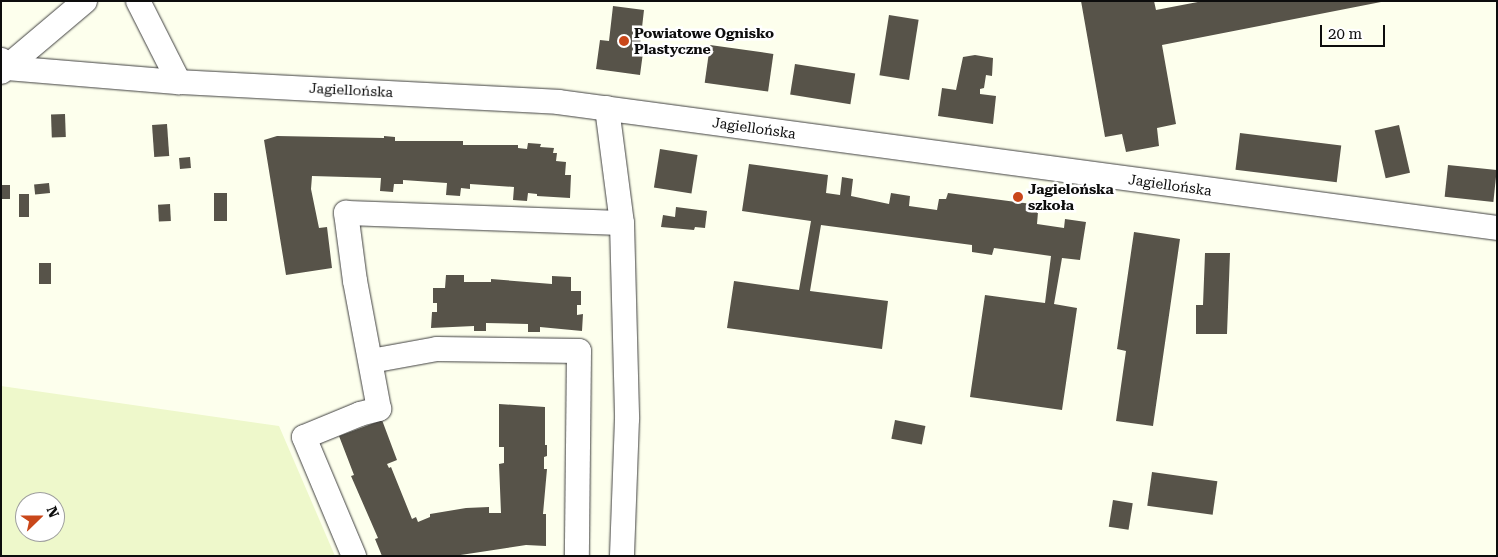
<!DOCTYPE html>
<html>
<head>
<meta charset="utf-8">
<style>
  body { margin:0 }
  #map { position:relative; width:1498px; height:557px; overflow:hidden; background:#fdffed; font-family:"Roboto Serif",serif }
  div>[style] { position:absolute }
  .farmland>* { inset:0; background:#eef8cb }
  .building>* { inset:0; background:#575349; transform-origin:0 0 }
  .roads { filter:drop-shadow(0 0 1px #404040) drop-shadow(0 0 1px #404040) }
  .minor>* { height:24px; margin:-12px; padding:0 12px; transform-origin:12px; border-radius:12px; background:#fff }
  .dots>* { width:14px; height:14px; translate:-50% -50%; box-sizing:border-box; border:2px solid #fff; border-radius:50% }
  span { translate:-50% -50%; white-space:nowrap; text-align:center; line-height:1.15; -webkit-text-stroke:5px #fff; paint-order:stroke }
  .poi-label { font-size:14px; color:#0d0d0d; font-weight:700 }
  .left { translate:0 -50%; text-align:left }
  .street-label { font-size:14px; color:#0d0d0d }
  .frame { position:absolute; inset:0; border:2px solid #0d0d0d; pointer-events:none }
  .north { position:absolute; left:15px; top:492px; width:50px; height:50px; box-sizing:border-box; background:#fff; border:1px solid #9e9e9e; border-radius:50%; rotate:68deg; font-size:14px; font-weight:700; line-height:20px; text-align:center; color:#0d0d0d }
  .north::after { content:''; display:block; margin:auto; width:18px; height:22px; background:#c9471a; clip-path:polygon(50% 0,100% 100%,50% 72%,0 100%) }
  .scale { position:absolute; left:1320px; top:25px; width:65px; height:22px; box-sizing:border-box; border:2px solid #0d0d0d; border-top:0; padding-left:6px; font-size:15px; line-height:18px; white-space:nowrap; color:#0d0d0d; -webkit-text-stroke:4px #fff; paint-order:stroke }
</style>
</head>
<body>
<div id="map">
  <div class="farmland">
    <i style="clip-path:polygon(evenodd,1px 386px,279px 426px,335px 556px,1px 556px,1px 386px,25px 502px,55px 502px,55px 532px,25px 532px,25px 502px)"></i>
  </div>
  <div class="building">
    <i style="clip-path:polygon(1081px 1px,1154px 1px,1156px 10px,1203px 1px,1381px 2px,1162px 45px,1176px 124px,1157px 128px,1159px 146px,1126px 152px,1122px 134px,1105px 137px)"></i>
    <i style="clip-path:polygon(613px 6px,644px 10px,640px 45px,644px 45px,640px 75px,596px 69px,600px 40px,609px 41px)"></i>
    <i style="left:889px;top:15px;width:30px;height:61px;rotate:9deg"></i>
    <i style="left:710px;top:45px;width:64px;height:38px;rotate:8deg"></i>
    <i style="clip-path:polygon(975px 55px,993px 58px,992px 76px,986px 75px,984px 88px,980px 89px,980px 94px,996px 96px,993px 124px,938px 116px,942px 88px,956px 90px,963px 57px)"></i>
    <i style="left:795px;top:64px;width:61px;height:31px;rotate:9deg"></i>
    <i style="left:65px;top:114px;width:23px;height:14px;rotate:88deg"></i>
    <i style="left:167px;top:124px;width:32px;height:15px;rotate:86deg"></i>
    <i style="left:1399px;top:125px;width:49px;height:25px;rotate:77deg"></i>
    <i style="left:1240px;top:133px;width:102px;height:37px;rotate:7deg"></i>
    <i style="clip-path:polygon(277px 136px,384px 138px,384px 136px,395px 137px,395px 141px,463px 141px,463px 145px,518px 145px,518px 148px,527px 149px,528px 143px,541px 144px,540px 147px,554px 148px,553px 153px,557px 153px,556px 161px,566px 162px,565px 175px,571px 175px,570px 198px,537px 196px,537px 194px,528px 193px,527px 201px,513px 200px,514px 187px,470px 184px,470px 189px,461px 188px,460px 196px,446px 195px,447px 183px,403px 180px,403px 184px,394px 184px,393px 192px,380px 191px,381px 178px,312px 176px,311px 189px,319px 228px,327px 227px,332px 268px,286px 275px,264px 140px)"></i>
    <i style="left:660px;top:149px;width:38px;height:39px;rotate:9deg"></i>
    <i style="left:190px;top:157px;width:11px;height:11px;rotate:85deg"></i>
    <i style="clip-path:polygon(749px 164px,828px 175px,826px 193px,840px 195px,842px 177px,853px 179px,851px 196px,889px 204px,891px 193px,910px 196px,909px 206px,937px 210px,939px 199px,946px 199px,948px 193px,1032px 204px,1030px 211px,1038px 212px,1037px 224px,1064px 228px,1065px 219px,1086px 222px,1080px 260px,1062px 258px,1054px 304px,1077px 308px,1062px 410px,970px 397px,985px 295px,1045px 303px,1051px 256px,994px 248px,992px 255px,972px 252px,972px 245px,821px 225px,810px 291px,888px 301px,882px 349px,727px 328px,734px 281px,799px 290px,811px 221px,742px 211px)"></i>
    <i style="left:1448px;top:165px;width:49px;height:32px;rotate:6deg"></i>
    <i style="left:49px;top:183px;width:10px;height:15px;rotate:84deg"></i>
    <i style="left:1px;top:185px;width:9px;height:14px"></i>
    <i style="left:214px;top:193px;width:13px;height:28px"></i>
    <i style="left:19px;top:194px;width:10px;height:23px"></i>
    <i style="left:170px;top:204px;width:17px;height:12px;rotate:87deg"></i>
    <i style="clip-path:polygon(676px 207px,707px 211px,705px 228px,695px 227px,694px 230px,661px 227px,663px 215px,675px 217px)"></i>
    <i style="clip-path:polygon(1134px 232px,1180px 239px,1153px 426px,1116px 421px,1126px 351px,1117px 349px)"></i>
    <i style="clip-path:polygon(1205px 253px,1230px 253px,1227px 334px,1196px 334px,1196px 305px,1203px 305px)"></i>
    <i style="left:39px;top:263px;width:12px;height:21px"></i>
    <i style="clip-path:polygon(446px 275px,464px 275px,464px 282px,491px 282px,491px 279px,552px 284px,552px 276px,571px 277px,571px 291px,581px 291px,581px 305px,577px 305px,577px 315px,583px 314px,582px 331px,540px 327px,540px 332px,528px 332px,528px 324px,486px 323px,486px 331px,474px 331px,474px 326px,431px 328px,432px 312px,437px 312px,437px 303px,433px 303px,433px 288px,445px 288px)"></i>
    <i style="clip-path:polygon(499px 404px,545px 407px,545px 445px,547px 445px,547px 456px,544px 457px,544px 469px,547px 469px,543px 514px,546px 514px,546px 546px,526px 545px,454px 556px,382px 556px,375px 539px,378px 538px,351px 476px,354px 475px,339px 436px,382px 420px,397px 460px,387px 464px,389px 468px,391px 467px,412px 519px,416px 517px,418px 522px,430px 517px,430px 514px,466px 508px,489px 507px,489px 513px,501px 513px,499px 464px,504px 463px,504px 447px,499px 447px)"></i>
    <i style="left:895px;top:420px;width:31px;height:19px;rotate:11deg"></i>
    <i style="left:1152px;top:472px;width:66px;height:34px;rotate:8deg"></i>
    <i style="left:1113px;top:500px;width:20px;height:27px;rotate:9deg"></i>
  </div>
  <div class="roads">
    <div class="minor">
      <i style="left:138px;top:1px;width:91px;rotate:63.2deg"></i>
      <i style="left:1px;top:60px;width:10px;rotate:53deg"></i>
      <i style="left:7px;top:68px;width:173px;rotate:4.7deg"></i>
      <i style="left:179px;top:82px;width:380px;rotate:3deg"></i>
      <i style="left:558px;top:102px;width:947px;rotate:7.64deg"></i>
      <i style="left:1px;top:72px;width:110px;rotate:-40.2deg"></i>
      <i style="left:607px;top:108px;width:116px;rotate:82.6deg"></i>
      <i style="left:622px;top:223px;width:196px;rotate:88.5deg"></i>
      <i style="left:627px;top:419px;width:137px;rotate:92.1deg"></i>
      <i style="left:371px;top:361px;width:67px;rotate:-10.3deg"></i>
      <i style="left:437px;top:349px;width:142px;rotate:0.8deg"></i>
      <i style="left:579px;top:351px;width:205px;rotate:90.6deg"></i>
      <i style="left:354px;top:556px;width:129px;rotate:-112.8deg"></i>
      <i style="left:304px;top:437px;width:61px;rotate:-22.3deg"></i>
      <i style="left:360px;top:414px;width:20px;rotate:-15deg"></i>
      <i style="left:379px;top:409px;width:130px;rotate:-100.6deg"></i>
      <i style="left:355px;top:281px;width:69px;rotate:-97.5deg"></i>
      <i style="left:346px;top:213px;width:276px;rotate:2.1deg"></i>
    </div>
  </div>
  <div class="dots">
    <i style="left:624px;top:41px;background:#c9471a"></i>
    <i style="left:1018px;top:197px;background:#c9471a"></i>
  </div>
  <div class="poi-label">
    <span class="left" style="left:634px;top:41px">Powiatowe Ognisko<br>Plastyczne</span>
    <span class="left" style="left:1028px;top:197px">Jagielońska<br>szkoła</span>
  </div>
  <div class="street-label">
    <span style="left:351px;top:90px;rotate:3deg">Jagiellońska</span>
    <span style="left:754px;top:128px;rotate:8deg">Jagiellońska</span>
    <span style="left:1170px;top:185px;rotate:8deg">Jagiellońska</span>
  </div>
  <div class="frame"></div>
  <div class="north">N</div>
  <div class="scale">20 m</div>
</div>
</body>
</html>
